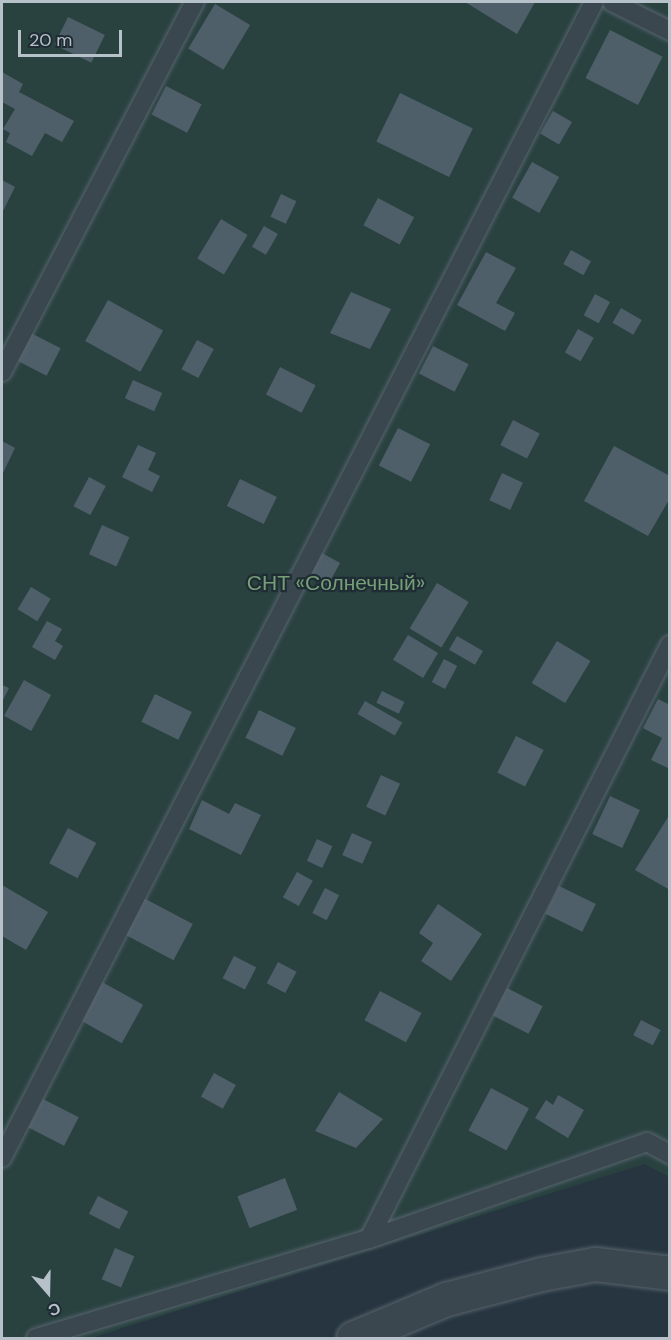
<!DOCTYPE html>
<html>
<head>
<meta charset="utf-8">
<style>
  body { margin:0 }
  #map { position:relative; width:671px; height:1340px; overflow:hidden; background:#26353f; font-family:"DM Sans",sans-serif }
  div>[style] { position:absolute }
  .green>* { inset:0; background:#294240 }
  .building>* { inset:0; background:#4f5f6a; transform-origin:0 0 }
  .roads { filter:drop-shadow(0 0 2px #58646d) drop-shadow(0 0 2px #58646d) }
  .service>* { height:18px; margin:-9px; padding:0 9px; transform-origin:9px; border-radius:9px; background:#3a474f }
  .minor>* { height:33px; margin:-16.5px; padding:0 16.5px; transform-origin:16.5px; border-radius:16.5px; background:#3a474f }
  span { translate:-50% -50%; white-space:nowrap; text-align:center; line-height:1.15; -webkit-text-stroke:4.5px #1f2c34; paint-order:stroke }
  .park-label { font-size:21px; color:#759f77 }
  .frame { position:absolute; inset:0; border:3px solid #b6c1ca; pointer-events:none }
  .north { position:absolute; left:18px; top:1262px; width:60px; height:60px; -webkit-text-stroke:4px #1f2c34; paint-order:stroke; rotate:160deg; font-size:16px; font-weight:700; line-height:24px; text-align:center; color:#b6c1ca }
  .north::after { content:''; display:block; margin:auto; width:21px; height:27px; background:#b6c1ca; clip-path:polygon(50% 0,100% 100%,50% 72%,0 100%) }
  .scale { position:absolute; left:18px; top:30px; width:104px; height:27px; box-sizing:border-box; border:3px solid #b6c1ca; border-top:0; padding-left:8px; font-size:18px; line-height:21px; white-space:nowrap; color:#b6c1ca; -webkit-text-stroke:4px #1f2c34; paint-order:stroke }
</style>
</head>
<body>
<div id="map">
  <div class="green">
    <i style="clip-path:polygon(2px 2px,669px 2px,669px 1177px,644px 1164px,91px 1338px,2px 1338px)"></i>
  </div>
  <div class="building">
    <i style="clip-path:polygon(465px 2px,535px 2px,517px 34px)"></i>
    <i style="left:215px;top:4px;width:41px;height:52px;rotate:31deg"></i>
    <i style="left:68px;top:17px;width:41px;height:31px;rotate:26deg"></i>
    <i style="left:610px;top:30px;width:59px;height:54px;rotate:27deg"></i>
    <i style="clip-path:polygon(2px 72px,23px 84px,19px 92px,74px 121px,62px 142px,45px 133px,32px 156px,6px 142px,10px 133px,3px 129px,15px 109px,2px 102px)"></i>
    <i style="left:166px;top:86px;width:40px;height:32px;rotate:27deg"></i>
    <i style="left:400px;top:93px;width:81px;height:54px;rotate:26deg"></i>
    <i style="left:553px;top:111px;width:22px;height:26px;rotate:30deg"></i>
    <i style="left:532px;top:162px;width:31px;height:41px;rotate:29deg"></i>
    <i style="clip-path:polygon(2px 180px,15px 187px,2px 213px)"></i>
    <i style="left:281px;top:194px;width:17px;height:25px;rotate:25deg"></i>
    <i style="left:378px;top:198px;width:41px;height:31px;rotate:28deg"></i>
    <i style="left:221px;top:219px;width:31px;height:46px;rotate:31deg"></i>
    <i style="left:264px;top:226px;width:16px;height:24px;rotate:30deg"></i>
    <i style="left:571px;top:250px;width:23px;height:16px;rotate:29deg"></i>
    <i style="clip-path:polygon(486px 252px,516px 268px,496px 303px,515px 313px,505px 331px,457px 305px)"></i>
    <i style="clip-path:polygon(351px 292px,391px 309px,370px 349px,330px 333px)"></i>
    <i style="left:595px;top:294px;width:17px;height:24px;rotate:28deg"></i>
    <i style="left:108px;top:300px;width:63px;height:47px;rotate:29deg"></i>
    <i style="left:621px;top:308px;width:24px;height:17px;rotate:30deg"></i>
    <i style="left:578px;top:329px;width:18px;height:27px;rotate:29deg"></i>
    <i style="left:25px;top:330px;width:40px;height:31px;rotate:27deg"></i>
    <i style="left:197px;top:340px;width:19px;height:33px;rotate:28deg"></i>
    <i style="left:433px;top:346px;width:40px;height:31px;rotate:27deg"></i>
    <i style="left:280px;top:367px;width:40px;height:31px;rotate:27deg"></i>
    <i style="left:133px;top:380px;width:32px;height:20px;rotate:24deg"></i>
    <i style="left:513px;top:420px;width:30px;height:28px;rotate:27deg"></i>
    <i style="left:398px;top:428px;width:36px;height:42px;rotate:27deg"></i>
    <i style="clip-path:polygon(2px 441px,15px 448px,2px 475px)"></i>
    <i style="clip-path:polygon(138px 445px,156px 453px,148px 470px,160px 476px,152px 492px,122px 477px)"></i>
    <i style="clip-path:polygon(614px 446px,670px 476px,670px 498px,648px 536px,584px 501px)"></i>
    <i style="left:502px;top:473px;width:23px;height:30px;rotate:25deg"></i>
    <i style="left:89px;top:477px;width:19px;height:33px;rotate:28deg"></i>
    <i style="left:240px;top:479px;width:41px;height:30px;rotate:26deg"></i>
    <i style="left:102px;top:525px;width:30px;height:32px;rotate:24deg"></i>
    <i style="left:313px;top:548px;width:31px;height:26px;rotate:29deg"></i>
    <i style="left:437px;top:583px;width:37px;height:53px;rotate:31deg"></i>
    <i style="left:31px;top:587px;width:23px;height:26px;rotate:31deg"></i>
    <i style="clip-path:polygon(47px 621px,62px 629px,55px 641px,63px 646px,55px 660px,32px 647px)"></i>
    <i style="left:408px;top:635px;width:35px;height:29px;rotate:31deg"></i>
    <i style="left:457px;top:636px;width:30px;height:16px;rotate:30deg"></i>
    <i style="left:557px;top:641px;width:39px;height:49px;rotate:31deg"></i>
    <i style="left:444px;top:659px;width:15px;height:26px;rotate:28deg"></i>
    <i style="left:24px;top:680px;width:31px;height:41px;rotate:29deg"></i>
    <i style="clip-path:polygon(2px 685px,9px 688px,2px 702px)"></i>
    <i style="left:382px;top:691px;width:25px;height:13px;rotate:26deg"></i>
    <i style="left:155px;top:694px;width:41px;height:31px;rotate:26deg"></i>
    <i style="clip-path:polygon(658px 699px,670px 705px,670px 769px,651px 760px,662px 738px,643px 728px)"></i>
    <i style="left:365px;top:701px;width:43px;height:15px;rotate:30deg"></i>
    <i style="left:259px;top:710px;width:41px;height:31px;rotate:26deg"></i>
    <i style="left:516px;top:736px;width:31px;height:41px;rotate:27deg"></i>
    <i style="left:381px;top:775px;width:21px;height:35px;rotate:25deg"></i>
    <i style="left:610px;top:796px;width:33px;height:42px;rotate:25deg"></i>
    <i style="clip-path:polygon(202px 800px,229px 814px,235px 803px,261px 815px,241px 855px,189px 829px)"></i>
    <i style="clip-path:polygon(670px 814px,670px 890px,635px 870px)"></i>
    <i style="left:68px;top:828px;width:32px;height:40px;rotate:28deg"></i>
    <i style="left:352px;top:833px;width:22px;height:24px;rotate:24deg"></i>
    <i style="left:317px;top:839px;width:17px;height:24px;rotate:25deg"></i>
    <i style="left:297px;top:872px;width:18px;height:29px;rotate:29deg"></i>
    <i style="clip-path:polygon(2px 885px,48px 912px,26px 950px,2px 936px)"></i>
    <i style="left:559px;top:886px;width:41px;height:31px;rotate:26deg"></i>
    <i style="left:325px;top:888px;width:16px;height:28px;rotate:27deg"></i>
    <i style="left:138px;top:895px;width:62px;height:41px;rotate:28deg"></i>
    <i style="clip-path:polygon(438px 904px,482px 934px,451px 981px,421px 961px,433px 943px,419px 933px)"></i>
    <i style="left:234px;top:956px;width:25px;height:25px;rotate:27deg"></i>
    <i style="left:278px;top:962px;width:21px;height:24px;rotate:28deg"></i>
    <i style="left:102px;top:982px;width:47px;height:44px;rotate:29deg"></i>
    <i style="left:507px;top:988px;width:40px;height:31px;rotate:27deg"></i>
    <i style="left:380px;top:991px;width:47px;height:33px;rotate:28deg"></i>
    <i style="left:641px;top:1020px;width:22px;height:17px;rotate:27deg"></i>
    <i style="left:214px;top:1073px;width:25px;height:27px;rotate:29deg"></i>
    <i style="left:491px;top:1088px;width:43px;height:48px;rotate:28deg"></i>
    <i style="clip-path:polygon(339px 1092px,383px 1119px,356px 1148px,315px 1131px)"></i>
    <i style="clip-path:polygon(558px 1095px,584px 1110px,568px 1138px,535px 1118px,546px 1100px,553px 1105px)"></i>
    <i style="left:43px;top:1099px;width:40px;height:32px;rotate:27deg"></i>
    <i style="left:285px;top:1178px;width:34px;height:51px;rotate:69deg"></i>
    <i style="left:98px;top:1196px;width:34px;height:20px;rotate:27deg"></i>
    <i style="left:115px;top:1248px;width:21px;height:34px;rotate:23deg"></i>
  </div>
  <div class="roads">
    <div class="service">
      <i style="left:612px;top:2px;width:65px;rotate:26.6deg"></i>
      <i style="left:2px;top:372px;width:417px;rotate:-62.5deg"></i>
      <i style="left:2px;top:1158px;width:1299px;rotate:-62.88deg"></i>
      <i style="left:369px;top:1239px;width:666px;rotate:-63.13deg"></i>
      <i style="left:36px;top:1338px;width:347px;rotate:-16.6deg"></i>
      <i style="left:369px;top:1239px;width:294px;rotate:-19.2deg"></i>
      <i style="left:647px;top:1142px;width:26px;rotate:28deg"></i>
    </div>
    <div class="minor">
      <i style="left:353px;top:1338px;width:101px;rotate:-22.8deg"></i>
      <i style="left:446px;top:1299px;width:98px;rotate:-14.7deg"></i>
      <i style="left:541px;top:1274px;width:55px;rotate:-10.5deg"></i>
      <i style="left:595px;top:1264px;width:76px;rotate:6.8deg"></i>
    </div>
  </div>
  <div class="park-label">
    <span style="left:336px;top:583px">СНТ «Солнечный»</span>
  </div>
  <div class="frame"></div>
  <div class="north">С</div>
  <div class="scale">20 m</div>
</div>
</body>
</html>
